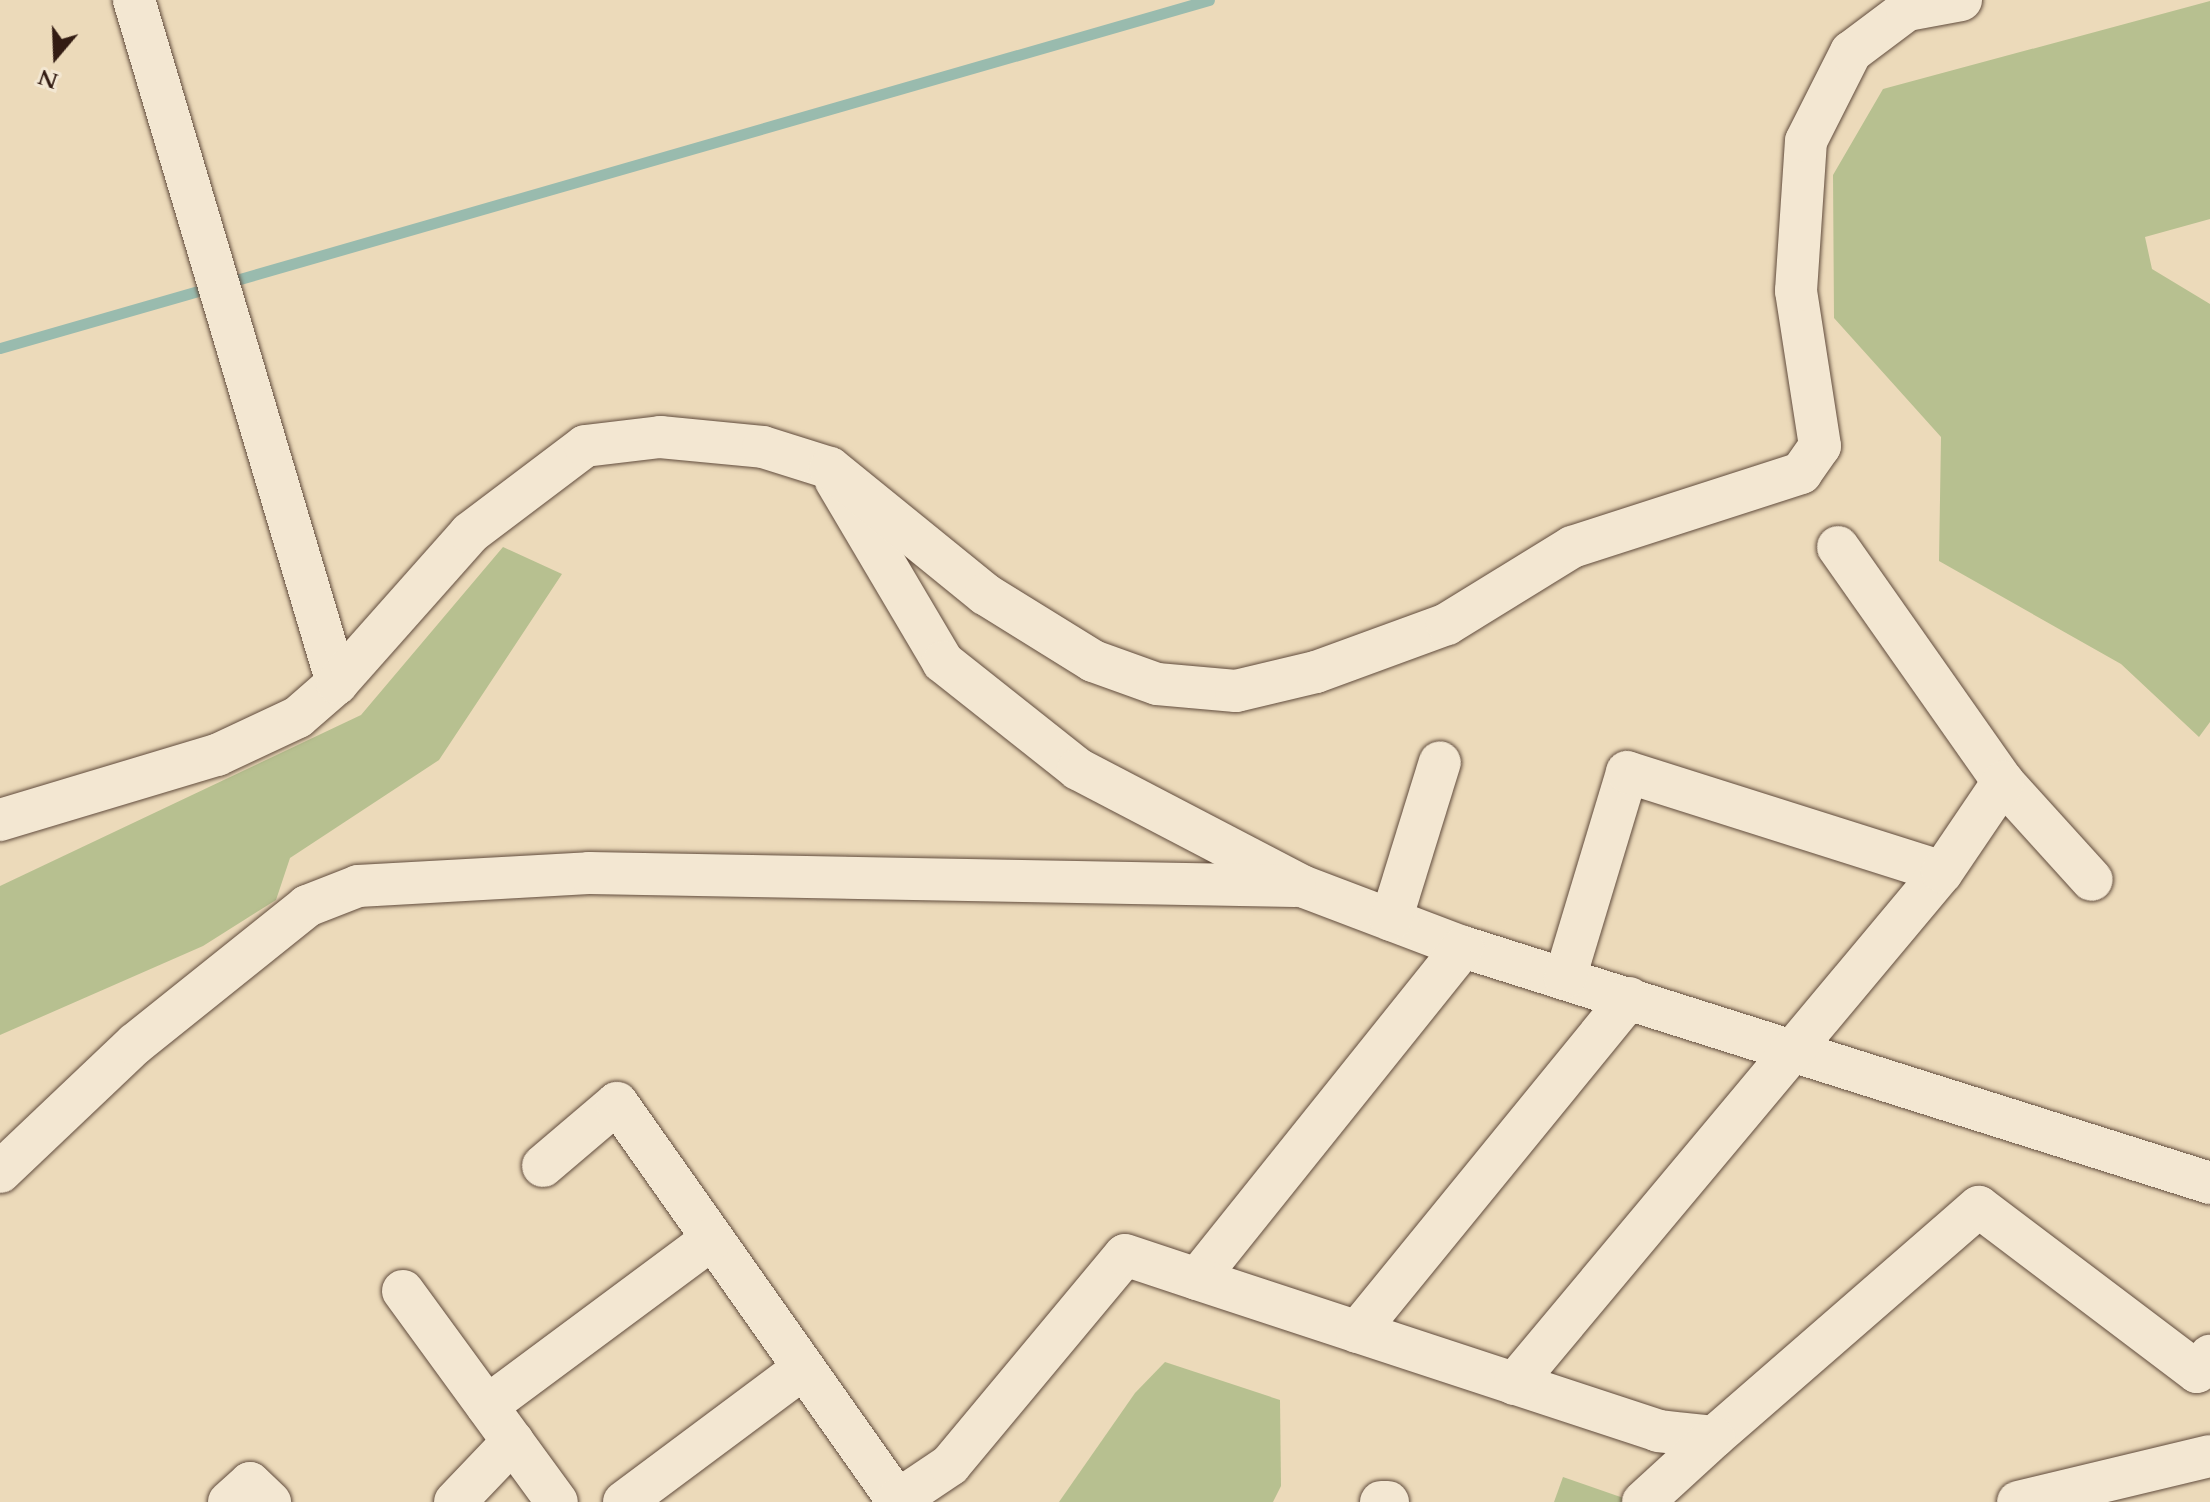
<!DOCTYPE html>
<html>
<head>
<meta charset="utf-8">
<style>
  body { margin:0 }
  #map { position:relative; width:2210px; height:1502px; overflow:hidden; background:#ecdaba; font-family:Cardo,serif }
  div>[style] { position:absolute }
  .green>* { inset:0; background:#b7c090 }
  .stream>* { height:11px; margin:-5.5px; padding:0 5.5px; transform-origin:5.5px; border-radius:5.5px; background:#99bbae }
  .roads { filter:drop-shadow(0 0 2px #614c3d) drop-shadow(0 0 2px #614c3d) }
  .street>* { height:42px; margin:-21px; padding:0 21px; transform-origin:21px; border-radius:21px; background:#f3e7d2 }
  span { translate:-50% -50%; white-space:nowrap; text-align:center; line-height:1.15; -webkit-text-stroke:8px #f3e7d2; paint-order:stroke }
  .north { position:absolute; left:16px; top:16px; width:80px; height:80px; -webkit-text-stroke:6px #f3e7d2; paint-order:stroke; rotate:199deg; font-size:22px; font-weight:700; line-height:32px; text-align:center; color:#331c13 }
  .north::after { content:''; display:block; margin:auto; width:28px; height:36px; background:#331c13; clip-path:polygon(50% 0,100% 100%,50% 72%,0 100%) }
</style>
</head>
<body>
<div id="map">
  <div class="green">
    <i style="clip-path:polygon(2210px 1px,2210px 219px,2145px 237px,2152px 269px,2210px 304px,2210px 722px,2199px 737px,2121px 664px,1939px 561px,1941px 437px,1834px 318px,1833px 175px,1883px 89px)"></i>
    <i style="clip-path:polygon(503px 547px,562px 574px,439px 760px,290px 858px,276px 900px,203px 946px,0 1035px,0 886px,361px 715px)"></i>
    <i style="clip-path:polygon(1165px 1362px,1280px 1400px,1281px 1486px,1273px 1502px,1059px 1502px,1135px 1393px)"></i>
    <i style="clip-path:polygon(1563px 1477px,1635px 1502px,1554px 1502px)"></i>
  </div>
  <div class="stream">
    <i style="left:0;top:348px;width:1258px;rotate:-16.06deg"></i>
  </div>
  <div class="roads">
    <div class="street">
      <i style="left:134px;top:0;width:713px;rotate:73.45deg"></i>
      <i style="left:836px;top:481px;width:210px;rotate:59.4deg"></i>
      <i style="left:943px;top:662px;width:172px;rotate:38.4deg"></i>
      <i style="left:1078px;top:769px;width:253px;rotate:27.6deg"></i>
      <i style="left:1302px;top:886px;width:172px;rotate:20.8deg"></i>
      <i style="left:1463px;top:947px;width:783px;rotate:17.53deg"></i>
      <i style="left:1838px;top:547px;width:287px;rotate:54.9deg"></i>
      <i style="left:2003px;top:782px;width:132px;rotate:47.8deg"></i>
      <i style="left:0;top:820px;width:227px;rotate:-16.7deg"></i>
      <i style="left:217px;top:755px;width:89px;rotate:-25.1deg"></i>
      <i style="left:298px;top:717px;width:52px;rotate:-41.1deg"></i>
      <i style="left:337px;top:683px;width:200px;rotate:-48.4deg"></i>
      <i style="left:470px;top:533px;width:144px;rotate:-37.1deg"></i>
      <i style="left:585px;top:446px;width:76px;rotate:-6.8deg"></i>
      <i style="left:660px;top:437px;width:103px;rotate:5.5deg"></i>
      <i style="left:763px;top:447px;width:70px;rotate:17.4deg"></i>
      <i style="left:830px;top:468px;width:200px;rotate:39.1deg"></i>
      <i style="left:985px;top:594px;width:127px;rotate:31.8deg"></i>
      <i style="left:1093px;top:661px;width:68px;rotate:19.8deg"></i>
      <i style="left:1157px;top:684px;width:79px;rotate:5.1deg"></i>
      <i style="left:1236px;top:691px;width:82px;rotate:-13.4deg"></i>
      <i style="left:1316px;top:672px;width:140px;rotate:-20.1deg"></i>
      <i style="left:1447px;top:624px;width:147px;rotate:-31.6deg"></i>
      <i style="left:1572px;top:547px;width:241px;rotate:-17.9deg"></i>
      <i style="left:1801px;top:473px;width:33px;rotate:-55deg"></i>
      <i style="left:1820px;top:446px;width:157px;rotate:-98.8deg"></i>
      <i style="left:1796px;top:291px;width:150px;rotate:-86.2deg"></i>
      <i style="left:1806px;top:141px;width:100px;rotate:-63.2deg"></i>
      <i style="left:1851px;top:52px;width:70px;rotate:-36.9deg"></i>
      <i style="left:1907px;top:10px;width:55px;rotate:-10.5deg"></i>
      <i style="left:1391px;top:920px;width:165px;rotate:-72.8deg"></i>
      <i style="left:1463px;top:947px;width:425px;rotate:128.7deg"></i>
      <i style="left:1197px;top:1279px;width:485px;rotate:18.2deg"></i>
      <i style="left:1658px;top:1431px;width:56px;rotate:6.1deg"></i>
      <i style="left:1714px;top:1437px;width:351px;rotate:-41deg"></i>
      <i style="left:1979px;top:1207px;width:273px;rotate:37.1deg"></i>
      <i style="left:2197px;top:1372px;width:21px;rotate:-51deg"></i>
      <i style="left:1565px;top:978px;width:215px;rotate:-73.2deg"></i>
      <i style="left:1627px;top:772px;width:330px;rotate:17.6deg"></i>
      <i style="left:543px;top:1166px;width:97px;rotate:-40.4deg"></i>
      <i style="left:617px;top:1103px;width:488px;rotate:54.8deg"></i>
      <i style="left:0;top:1172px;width:186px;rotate:-43.5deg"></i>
      <i style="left:135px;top:1044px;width:221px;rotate:-38.7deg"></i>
      <i style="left:307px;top:906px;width:55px;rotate:-21.4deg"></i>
      <i style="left:358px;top:886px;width:231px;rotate:-3.2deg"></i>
      <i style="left:589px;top:873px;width:706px;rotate:1.05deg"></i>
      <i style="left:403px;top:1291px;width:261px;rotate:53.9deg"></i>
      <i style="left:1357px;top:1332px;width:431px;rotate:-50.8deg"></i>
      <i style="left:1514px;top:1384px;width:667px;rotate:-50.11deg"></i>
      <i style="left:1942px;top:872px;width:109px;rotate:-55.9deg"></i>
      <i style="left:487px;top:1406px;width:280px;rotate:-36.6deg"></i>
      <i style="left:229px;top:1502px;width:28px;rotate:-42deg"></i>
      <i style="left:250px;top:1483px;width:28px;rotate:44deg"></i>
      <i style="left:455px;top:1502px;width:84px;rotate:-46.4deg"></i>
      <i style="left:624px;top:1502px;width:224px;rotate:-36.7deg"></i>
      <i style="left:895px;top:1502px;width:66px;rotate:-33.9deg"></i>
      <i style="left:950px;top:1465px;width:273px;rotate:-50.2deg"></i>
      <i style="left:1125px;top:1255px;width:76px;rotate:18.4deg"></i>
      <i style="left:1381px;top:1502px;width:7px"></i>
      <i style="left:1643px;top:1502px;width:96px;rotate:-42.5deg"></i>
      <i style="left:2018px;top:1502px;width:197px;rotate:-13.5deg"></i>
    </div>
  </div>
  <div class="north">N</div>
</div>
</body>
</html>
